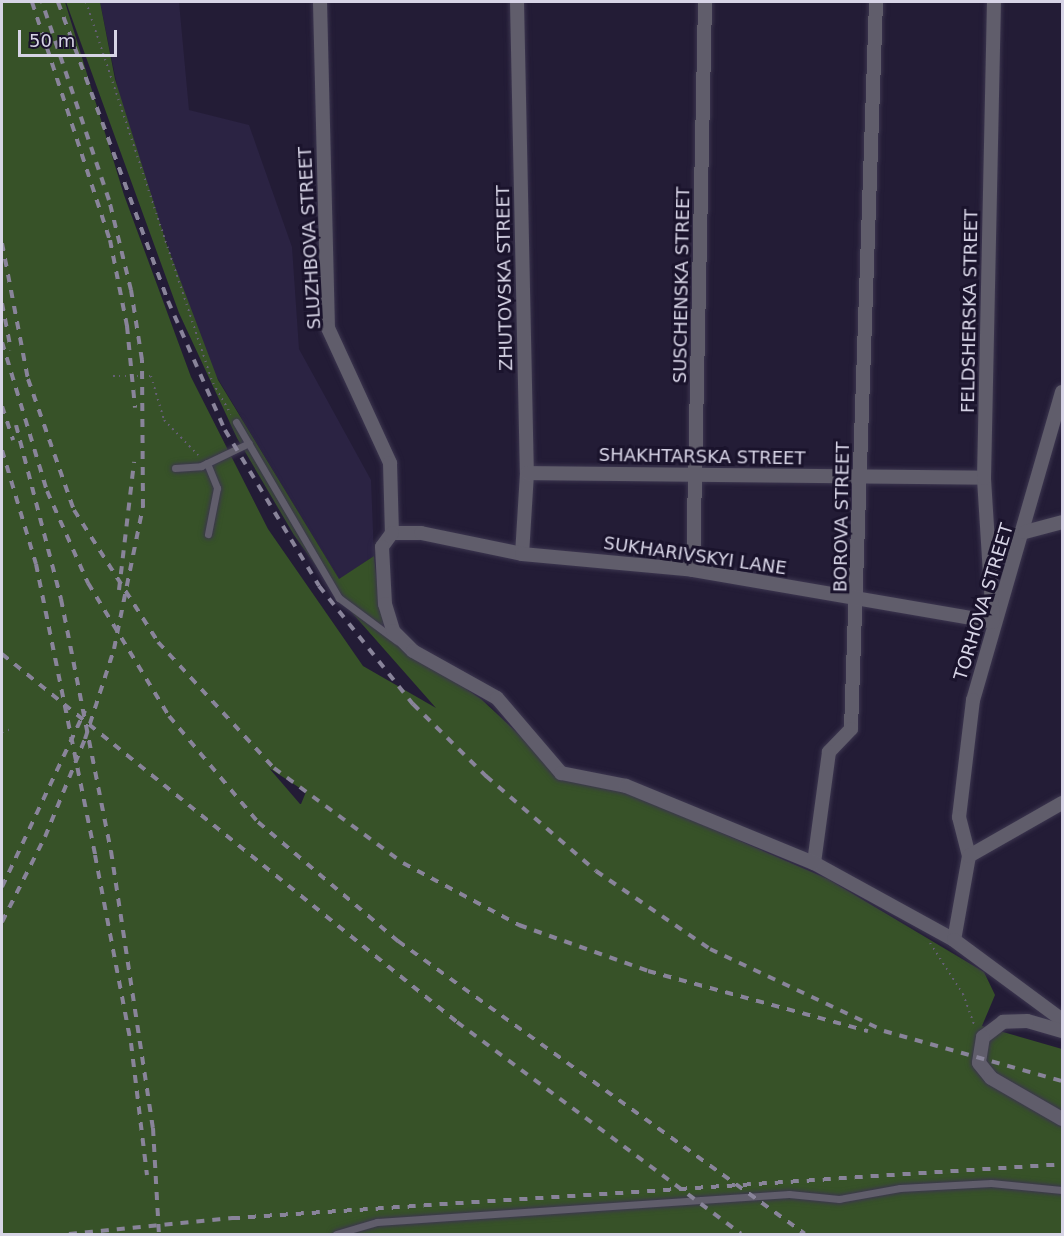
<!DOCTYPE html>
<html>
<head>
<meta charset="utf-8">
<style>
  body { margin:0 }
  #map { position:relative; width:1064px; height:1236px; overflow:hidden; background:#231c36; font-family:"DejaVu Sans",sans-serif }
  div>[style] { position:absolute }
  .built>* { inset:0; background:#2b2343 }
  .green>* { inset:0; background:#375228 }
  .path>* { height:2px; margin-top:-1px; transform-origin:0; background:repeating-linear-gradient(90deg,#655f76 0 1.5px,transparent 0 6px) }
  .roads { filter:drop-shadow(0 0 2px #3c364f) drop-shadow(0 0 2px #3c364f) }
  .service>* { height:7px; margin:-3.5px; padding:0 3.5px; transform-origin:3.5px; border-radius:3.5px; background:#605d6b }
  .minor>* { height:14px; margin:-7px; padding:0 7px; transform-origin:7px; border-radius:7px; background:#605d6b }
  .rail>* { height:4px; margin-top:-2px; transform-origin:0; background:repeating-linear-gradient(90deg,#89849a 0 8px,transparent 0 16px) }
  span { translate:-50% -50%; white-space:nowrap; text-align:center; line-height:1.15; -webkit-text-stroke:6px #1a132c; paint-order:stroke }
  .street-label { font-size:18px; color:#d7d4e6 }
  .frame { position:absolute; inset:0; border:3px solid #d7d4e6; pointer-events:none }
  .scale { position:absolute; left:18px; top:30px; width:99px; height:27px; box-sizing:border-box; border:3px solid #d7d4e6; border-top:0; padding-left:8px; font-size:18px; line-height:21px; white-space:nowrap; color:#d7d4e6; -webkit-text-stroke:4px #1a132c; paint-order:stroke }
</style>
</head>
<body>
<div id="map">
  <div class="built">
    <i style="clip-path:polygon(100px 2px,179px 2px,189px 110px,249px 125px,292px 247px,299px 349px,371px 480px,374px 556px,339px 580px,206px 359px,122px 110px)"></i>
  </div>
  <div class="green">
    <i style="clip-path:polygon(evenodd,2px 2px,65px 2px,124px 195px,191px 377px,268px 529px,363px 666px,436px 708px,339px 598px,294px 535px,237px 438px,179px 313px,66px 2px,100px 2px,115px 79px,167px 245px,218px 380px,339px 579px,374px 556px,380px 609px,397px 642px,481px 699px,558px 771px,611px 785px,828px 879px,984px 972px,995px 995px,982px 1026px,1062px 1049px,1062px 1234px,2px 1234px,2px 2px,269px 768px,306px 792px,301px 804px,300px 804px,269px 768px)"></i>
  </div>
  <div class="path">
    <i style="left:86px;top:2px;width:402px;rotate:71.6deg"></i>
    <i style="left:213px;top:383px;width:36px;rotate:60deg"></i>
    <i style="left:113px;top:376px;width:38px"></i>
    <i style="left:151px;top:376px;width:46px;rotate:73.5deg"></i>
    <i style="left:164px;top:420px;width:49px;rotate:45.8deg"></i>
    <i style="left:2px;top:732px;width:10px;rotate:-17deg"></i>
    <i style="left:930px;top:943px;width:61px;rotate:57.1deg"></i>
    <i style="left:963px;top:994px;width:35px;rotate:70deg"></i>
  </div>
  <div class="roads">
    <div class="service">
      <i style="left:236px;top:422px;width:204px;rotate:59.7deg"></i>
      <i style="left:339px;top:598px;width:72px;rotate:36.6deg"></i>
      <i style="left:207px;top:463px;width:27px;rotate:68deg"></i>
      <i style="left:217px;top:488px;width:47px;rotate:101.1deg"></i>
      <i style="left:175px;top:468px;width:26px;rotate:-4deg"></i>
      <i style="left:201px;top:466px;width:53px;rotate:-25.6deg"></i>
      <i style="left:336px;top:1234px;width:43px;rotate:-16.3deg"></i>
      <i style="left:377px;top:1222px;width:413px;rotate:-3.9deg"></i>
      <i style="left:789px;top:1194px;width:50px;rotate:5.7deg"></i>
      <i style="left:839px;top:1199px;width:62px;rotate:-10.2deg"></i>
      <i style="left:900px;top:1188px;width:91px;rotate:-3.1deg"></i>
      <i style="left:991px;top:1183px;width:71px;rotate:5.6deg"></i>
    </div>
    <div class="minor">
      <i style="left:320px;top:2px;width:326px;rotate:88.6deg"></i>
      <i style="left:328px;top:328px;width:149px;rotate:65.3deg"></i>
      <i style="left:390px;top:463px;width:70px;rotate:88.4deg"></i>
      <i style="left:517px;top:2px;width:471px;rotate:88.8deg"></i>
      <i style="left:527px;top:473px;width:81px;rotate:93.5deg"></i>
      <i style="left:876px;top:2px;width:727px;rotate:91.97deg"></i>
      <i style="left:851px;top:729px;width:32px;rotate:134deg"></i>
      <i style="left:829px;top:752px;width:112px;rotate:97.7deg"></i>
      <i style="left:814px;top:863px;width:160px;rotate:28.8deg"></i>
      <i style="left:1062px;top:392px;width:321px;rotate:106.1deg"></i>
      <i style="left:973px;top:700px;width:118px;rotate:96.8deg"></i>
      <i style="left:959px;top:817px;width:40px;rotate:75.6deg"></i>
      <i style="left:969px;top:856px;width:85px;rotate:100.1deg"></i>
      <i style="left:954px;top:940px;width:134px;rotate:36.5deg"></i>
      <i style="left:527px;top:473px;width:457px;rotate:0.6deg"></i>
      <i style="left:1025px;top:532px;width:38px;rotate:-15deg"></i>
      <i style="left:392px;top:533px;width:29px"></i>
      <i style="left:421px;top:533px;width:103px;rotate:11.7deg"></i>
      <i style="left:522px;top:554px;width:172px;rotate:5.3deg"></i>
      <i style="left:693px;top:570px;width:304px;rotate:9.8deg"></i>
      <i style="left:993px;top:622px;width:144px;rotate:-93.6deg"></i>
      <i style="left:984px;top:478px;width:476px;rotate:-88.8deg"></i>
      <i style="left:392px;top:533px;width:17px;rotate:126deg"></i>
      <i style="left:382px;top:547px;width:57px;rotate:87deg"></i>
      <i style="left:385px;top:604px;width:28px;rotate:73deg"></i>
      <i style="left:393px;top:631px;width:28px;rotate:45deg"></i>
      <i style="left:413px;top:651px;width:96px;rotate:29.2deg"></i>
      <i style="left:497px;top:698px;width:99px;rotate:49.5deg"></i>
      <i style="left:561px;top:773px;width:66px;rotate:11.3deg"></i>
      <i style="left:626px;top:786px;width:203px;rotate:22.3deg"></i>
      <i style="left:693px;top:570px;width:568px;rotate:-88.79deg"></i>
      <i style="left:969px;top:856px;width:107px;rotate:-29.7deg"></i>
      <i style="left:1062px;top:1031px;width:36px;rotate:-164deg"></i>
      <i style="left:1027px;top:1021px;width:24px;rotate:178deg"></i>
      <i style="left:1003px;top:1022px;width:25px;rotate:143deg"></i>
      <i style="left:983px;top:1037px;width:26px;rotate:99deg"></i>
      <i style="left:979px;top:1063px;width:19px;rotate:51deg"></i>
      <i style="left:991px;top:1078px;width:82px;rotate:30deg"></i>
    </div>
  </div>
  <div class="rail">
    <i style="left:32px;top:2px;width:250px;rotate:71.9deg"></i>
    <i style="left:110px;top:240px;width:88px;rotate:78.8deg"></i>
    <i style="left:127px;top:326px;width:82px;rotate:84.4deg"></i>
    <i style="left:58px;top:2px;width:319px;rotate:69.8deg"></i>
    <i style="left:168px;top:301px;width:141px;rotate:66.2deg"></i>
    <i style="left:225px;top:430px;width:182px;rotate:58.9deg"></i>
    <i style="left:319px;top:586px;width:151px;rotate:51.5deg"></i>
    <i style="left:413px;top:704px;width:103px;rotate:44.6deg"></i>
    <i style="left:486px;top:776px;width:145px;rotate:40.8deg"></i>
    <i style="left:596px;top:871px;width:138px;rotate:34.4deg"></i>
    <i style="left:710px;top:949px;width:192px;rotate:25.2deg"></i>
    <i style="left:884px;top:1031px;width:185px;rotate:15.7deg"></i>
    <i style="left:2px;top:243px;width:138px;rotate:79.2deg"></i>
    <i style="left:28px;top:379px;width:139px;rotate:70.7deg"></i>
    <i style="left:74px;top:510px;width:156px;rotate:57.5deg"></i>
    <i style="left:158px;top:642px;width:171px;rotate:47.4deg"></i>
    <i style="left:274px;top:768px;width:160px;rotate:36.4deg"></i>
    <i style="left:403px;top:863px;width:132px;rotate:28.1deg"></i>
    <i style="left:519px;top:925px;width:137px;rotate:19.6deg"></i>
    <i style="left:648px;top:971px;width:228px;rotate:15.3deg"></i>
    <i style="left:2px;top:303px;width:48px;rotate:79.2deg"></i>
    <i style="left:2px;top:342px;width:156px;rotate:73.2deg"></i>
    <i style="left:47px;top:491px;width:101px;rotate:66deg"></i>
    <i style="left:88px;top:583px;width:156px;rotate:58.7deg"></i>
    <i style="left:169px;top:716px;width:138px;rotate:50deg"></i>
    <i style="left:258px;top:822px;width:184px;rotate:40.4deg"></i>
    <i style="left:398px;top:941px;width:501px;rotate:35.75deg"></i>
    <i style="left:2px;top:406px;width:36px;rotate:72deg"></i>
    <i style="left:16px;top:425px;width:180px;rotate:75.5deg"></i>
    <i style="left:61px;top:599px;width:257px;rotate:78.8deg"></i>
    <i style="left:111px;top:851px;width:280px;rotate:81.4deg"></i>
    <i style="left:153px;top:1128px;width:106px;rotate:86.8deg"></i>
    <i style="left:2px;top:450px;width:119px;rotate:73.4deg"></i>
    <i style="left:36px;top:564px;width:297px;rotate:78.5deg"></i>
    <i style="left:95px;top:855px;width:191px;rotate:79.2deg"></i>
    <i style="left:131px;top:1043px;width:133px;rotate:83.1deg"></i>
    <i style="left:119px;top:590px;width:129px;rotate:-83.3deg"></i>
    <i style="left:2px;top:654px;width:585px;rotate:38.97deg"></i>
    <i style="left:457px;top:1022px;width:354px;rotate:36.7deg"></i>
    <i style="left:2px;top:887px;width:195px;rotate:-64.8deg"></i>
    <i style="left:2px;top:922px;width:95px;rotate:-63.2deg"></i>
    <i style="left:45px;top:837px;width:106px;rotate:-67.8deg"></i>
    <i style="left:85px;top:739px;width:95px;rotate:-72.1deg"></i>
    <i style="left:114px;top:649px;width:145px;rotate:-78.5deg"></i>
    <i style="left:143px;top:507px;width:147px;rotate:-90.4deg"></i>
    <i style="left:142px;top:360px;width:71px;rotate:-98.9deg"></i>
    <i style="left:131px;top:290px;width:93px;rotate:-103.7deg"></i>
    <i style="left:109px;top:200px;width:209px;rotate:-108.7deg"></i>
    <i style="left:69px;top:1234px;width:164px;rotate:-5.6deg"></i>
    <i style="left:232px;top:1218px;width:832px;rotate:-3.72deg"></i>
  </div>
  <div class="street-label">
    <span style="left:310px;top:238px;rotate:-93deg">SLUZHBOVA STREET</span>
    <span style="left:505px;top:278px;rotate:-91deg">ZHUTOVSKA STREET</span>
    <span style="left:682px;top:285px;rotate:-89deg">SUSCHENSKA STREET</span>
    <span style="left:970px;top:311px;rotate:-89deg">FELDSHERSKA STREET</span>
    <span style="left:702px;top:457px;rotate:1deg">SHAKHTARSKA STREET</span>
    <span style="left:842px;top:517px;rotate:-89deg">BOROVA STREET</span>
    <span style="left:695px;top:556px;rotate:8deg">SUKHARIVSKYI LANE</span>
    <span style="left:984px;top:602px;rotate:-73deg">TORHOVA STREET</span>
  </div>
  <div class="frame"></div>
  <div class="scale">50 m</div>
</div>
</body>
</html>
